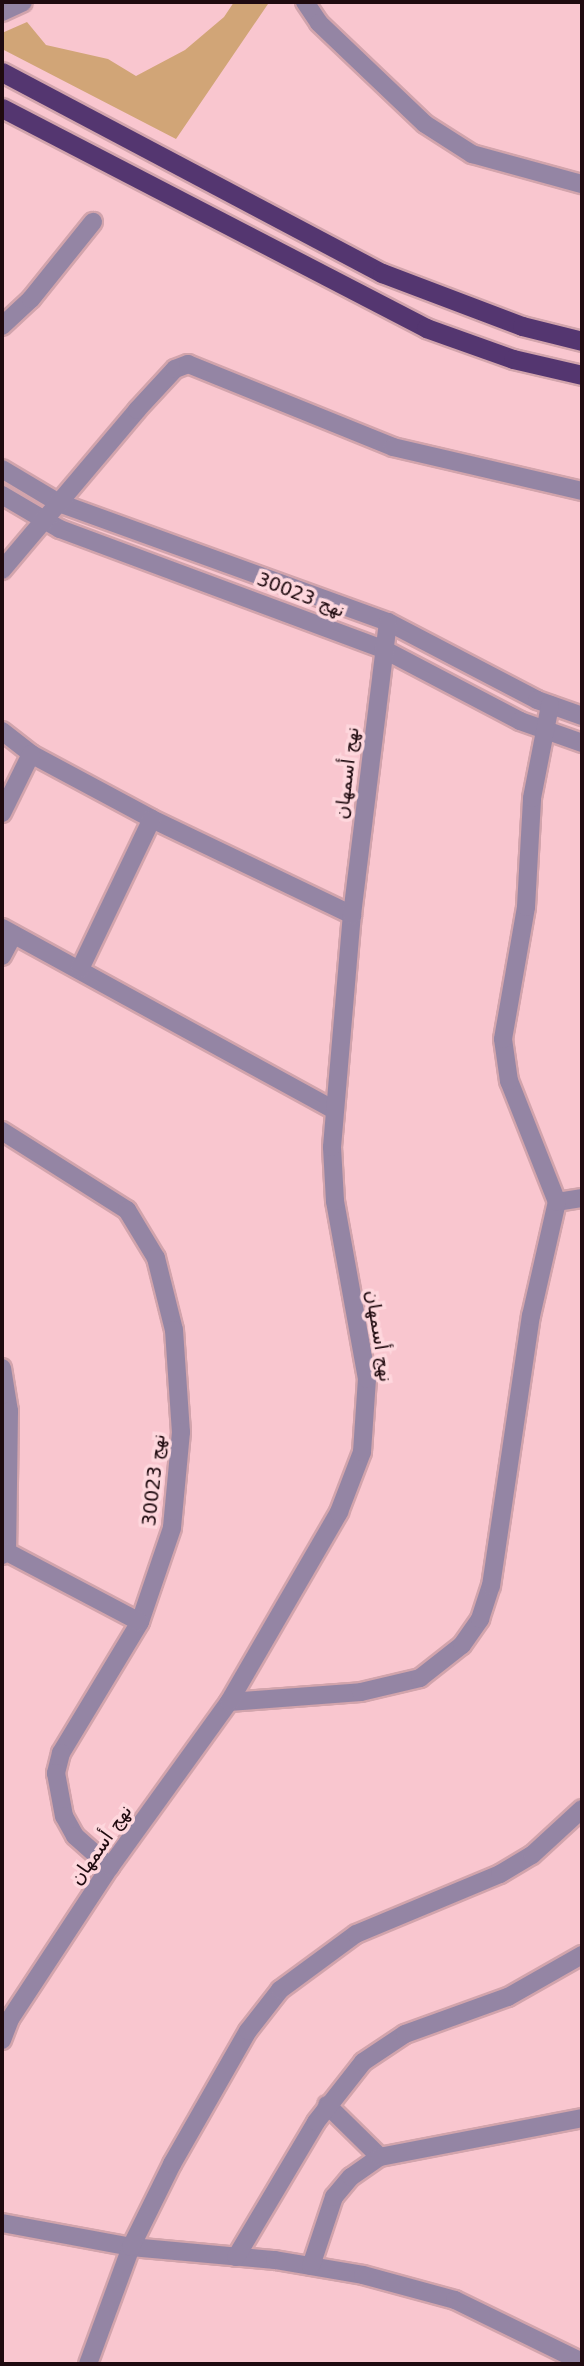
<!DOCTYPE html>
<meta charset="utf-8">
<style>
body{margin:0}
#map{position:relative;width:584px;height:2366px;overflow:hidden;background:#f9c6cf;font-family:"DejaVu Sans",Vazirmatn,sans-serif}
div>[style]{position:absolute}
.green>*{inset:0;background:#d1a577}
.roads{filter:drop-shadow(2px 0 #d2a4ac) drop-shadow(-2px 0 #d2a4ac) drop-shadow(0 2px #d2a4ac) drop-shadow(0 -2px #d2a4ac)}
.minor>*{height:18px;margin:-9px;padding:0 9px;transform-origin:9px;border-radius:9px;background:#9485a4}
.tertiary>*{height:18px;margin:-9px;padding:0 9px;transform-origin:9px;border-radius:9px;background:#9485a4}
.trunk>*{height:19px;margin:-9.5px;padding:0 9.5px;transform-origin:9.5px;border-radius:9.5px;background:#543670}
span{translate:-50% -50%;white-space:nowrap;text-align:center;line-height:1.15;-webkit-text-stroke:7px #fed7dd;paint-order:stroke}
.street-label{font-size:19px;color:#1f0a0f}
.frame{position:absolute;inset:0;border:4px solid #1f0a0f;pointer-events:none}
</style>
<div id="map">
<div class="green">
<i style="clip-path:polygon(234px 2px,268px 4px,176px 139px,2px 49px,2px 33px,27px 22px,46px 45px,108px 59px,136px 76px,185px 50px,224px 17px)"></i>
</div>
<div class="roads">
<div class="minor">
<i style="left:2px;top:12px;width:23px;rotate:-25deg"></i>
<i style="left:2px;top:326px;width:40px;rotate:-43deg"></i>
<i style="left:31px;top:299px;width:99px;rotate:-51.2deg"></i>
<i style="left:2px;top:469px;width:66px;rotate:30.8deg"></i>
<i style="left:59px;top:503px;width:350px;rotate:19.9deg"></i>
<i style="left:388px;top:622px;width:168px;rotate:27.6deg"></i>
<i style="left:537px;top:700px;width:48px;rotate:19.6deg"></i>
<i style="left:2px;top:495px;width:67px;rotate:30.4deg"></i>
<i style="left:60px;top:529px;width:345px;rotate:20.4deg"></i>
<i style="left:383px;top:649px;width:155px;rotate:27.7deg"></i>
<i style="left:520px;top:721px;width:66px;rotate:19.5deg"></i>
<i style="left:2px;top:570px;width:209px;rotate:-49.8deg"></i>
<i style="left:137px;top:410px;width:56px;rotate:-47.2deg"></i>
<i style="left:175px;top:369px;width:14px;rotate:-21deg"></i>
<i style="left:188px;top:364px;width:221px;rotate:22deg"></i>
<i style="left:393px;top:447px;width:194px;rotate:13.1deg"></i>
<i style="left:2px;top:731px;width:37px;rotate:38deg"></i>
<i style="left:31px;top:754px;width:137px;rotate:28.2deg"></i>
<i style="left:152px;top:819px;width:222px;rotate:25.6deg"></i>
<i style="left:2px;top:813px;width:66px;rotate:-63.8deg"></i>
<i style="left:2px;top:928px;width:377px;rotate:28.7deg"></i>
<i style="left:2px;top:956px;width:24px;rotate:-62deg"></i>
<i style="left:80px;top:969px;width:166px;rotate:-64.4deg"></i>
<i style="left:2px;top:1131px;width:148px;rotate:32.3deg"></i>
<i style="left:127px;top:1210px;width:56px;rotate:58.9deg"></i>
<i style="left:156px;top:1258px;width:74px;rotate:76deg"></i>
<i style="left:174px;top:1330px;width:102px;rotate:86.1deg"></i>
<i style="left:181px;top:1432px;width:96px;rotate:95.4deg"></i>
<i style="left:172px;top:1528px;width:99px;rotate:108.8deg"></i>
<i style="left:140px;top:1622px;width:153px;rotate:121.1deg"></i>
<i style="left:61px;top:1753px;width:21px;rotate:104deg"></i>
<i style="left:56px;top:1773px;width:44px;rotate:79.5deg"></i>
<i style="left:64px;top:1816px;width:23px;rotate:61deg"></i>
<i style="left:75px;top:1836px;width:47px;rotate:41.5deg"></i>
<i style="left:557px;top:1202px;width:25px;rotate:-9deg"></i>
<i style="left:2px;top:1368px;width:44px;rotate:80.8deg"></i>
<i style="left:9px;top:1411px;width:141px;rotate:90.8deg"></i>
<i style="left:7px;top:1552px;width:6px;rotate:149deg"></i>
<i style="left:7px;top:1552px;width:150px;rotate:27.8deg"></i>
<i style="left:229px;top:1702px;width:132px;rotate:-4.3deg"></i>
<i style="left:361px;top:1692px;width:61px;rotate:-13.3deg"></i>
<i style="left:420px;top:1678px;width:53px;rotate:-38.2deg"></i>
<i style="left:462px;top:1645px;width:32px;rotate:-55deg"></i>
<i style="left:480px;top:1619px;width:35px;rotate:-72deg"></i>
<i style="left:491px;top:1586px;width:273px;rotate:-81.6deg"></i>
<i style="left:531px;top:1316px;width:117px;rotate:-77.2deg"></i>
<i style="left:557px;top:1202px;width:130px;rotate:-111.6deg"></i>
<i style="left:509px;top:1081px;width:42px;rotate:-98.1deg"></i>
<i style="left:503px;top:1039px;width:134px;rotate:-80.1deg"></i>
<i style="left:526px;top:907px;width:109px;rotate:-86.8deg"></i>
<i style="left:532px;top:798px;width:95px;rotate:-79deg"></i>
<i style="left:2px;top:2040px;width:22px;rotate:-69deg"></i>
<i style="left:10px;top:2019px;width:182px;rotate:-56.7deg"></i>
<i style="left:110px;top:1867px;width:203px;rotate:-54.2deg"></i>
<i style="left:229px;top:1702px;width:220px;rotate:-59.9deg"></i>
<i style="left:339px;top:1512px;width:64px;rotate:-69deg"></i>
<i style="left:362px;top:1452px;width:73px;rotate:-86.1deg"></i>
<i style="left:367px;top:1379px;width:181px;rotate:-100.2deg"></i>
<i style="left:335px;top:1201px;width:54px;rotate:-93.2deg"></i>
<i style="left:332px;top:1147px;width:233px;rotate:-85.1deg"></i>
<i style="left:352px;top:915px;width:295px;rotate:-83deg"></i>
<i style="left:327px;top:2105px;width:74px;rotate:44.5deg"></i>
<i style="left:2px;top:2223px;width:131px;rotate:10.5deg"></i>
<i style="left:131px;top:2247px;width:145px;rotate:5.2deg"></i>
<i style="left:275px;top:2260px;width:89px;rotate:9.7deg"></i>
<i style="left:363px;top:2275px;width:95px;rotate:15.2deg"></i>
<i style="left:455px;top:2300px;width:141px;rotate:26deg"></i>
<i style="left:236px;top:2257px;width:157px;rotate:-59.3deg"></i>
<i style="left:316px;top:2122px;width:76px;rotate:-51.9deg"></i>
<i style="left:363px;top:2062px;width:50px;rotate:-33.7deg"></i>
<i style="left:405px;top:2034px;width:109px;rotate:-19.8deg"></i>
<i style="left:508px;top:1997px;width:85px;rotate:-29.6deg"></i>
<i style="left:311px;top:2266px;width:73px;rotate:-71.6deg"></i>
<i style="left:334px;top:2197px;width:26px;rotate:-50deg"></i>
<i style="left:351px;top:2177px;width:35px;rotate:-35deg"></i>
<i style="left:380px;top:2157px;width:206px;rotate:-10.9deg"></i>
<i style="left:88px;top:2364px;width:125px;rotate:-69.8deg"></i>
<i style="left:131px;top:2247px;width:93px;rotate:-63.7deg"></i>
<i style="left:172px;top:2164px;width:153px;rotate:-60.3deg"></i>
<i style="left:248px;top:2031px;width:52px;rotate:-52deg"></i>
<i style="left:280px;top:1990px;width:94px;rotate:-36.4deg"></i>
<i style="left:356px;top:1934px;width:156px;rotate:-22.6deg"></i>
<i style="left:500px;top:1874px;width:37px;rotate:-31deg"></i>
<i style="left:532px;top:1855px;width:68px;rotate:-42.6deg"></i>
</div>
<div class="tertiary">
<i style="left:305px;top:2px;width:25px;rotate:56deg"></i>
<i style="left:319px;top:23px;width:146px;rotate:43.6deg"></i>
<i style="left:425px;top:124px;width:56px;rotate:32.6deg"></i>
<i style="left:472px;top:154px;width:114px;rotate:15.3deg"></i>
</div>
<div class="trunk">
<i style="left:2px;top:72px;width:430px;rotate:27.9deg"></i>
<i style="left:382px;top:273px;width:150px;rotate:20.7deg"></i>
<i style="left:522px;top:326px;width:62px;rotate:14deg"></i>
<i style="left:2px;top:108px;width:478px;rotate:27.4deg"></i>
<i style="left:426px;top:328px;width:92px;rotate:19.6deg"></i>
<i style="left:513px;top:359px;width:71px;rotate:13.1deg"></i>
</div>
</div>
<div class="street-label">
<span style="left:301px;top:595px;rotate:21deg">نهج 30023</span>
<span style="left:347px;top:773px;rotate:-83deg">نهج أسمهان</span>
<span style="left:379px;top:1336px;rotate:81deg">نهج أسمهان</span>
<span style="left:154px;top:1480px;rotate:-84deg">نهج 30023</span>
<span style="left:101px;top:1845px;rotate:-55deg">نهج أسمهان</span>
</div>
<div class="frame"></div>
</div>
